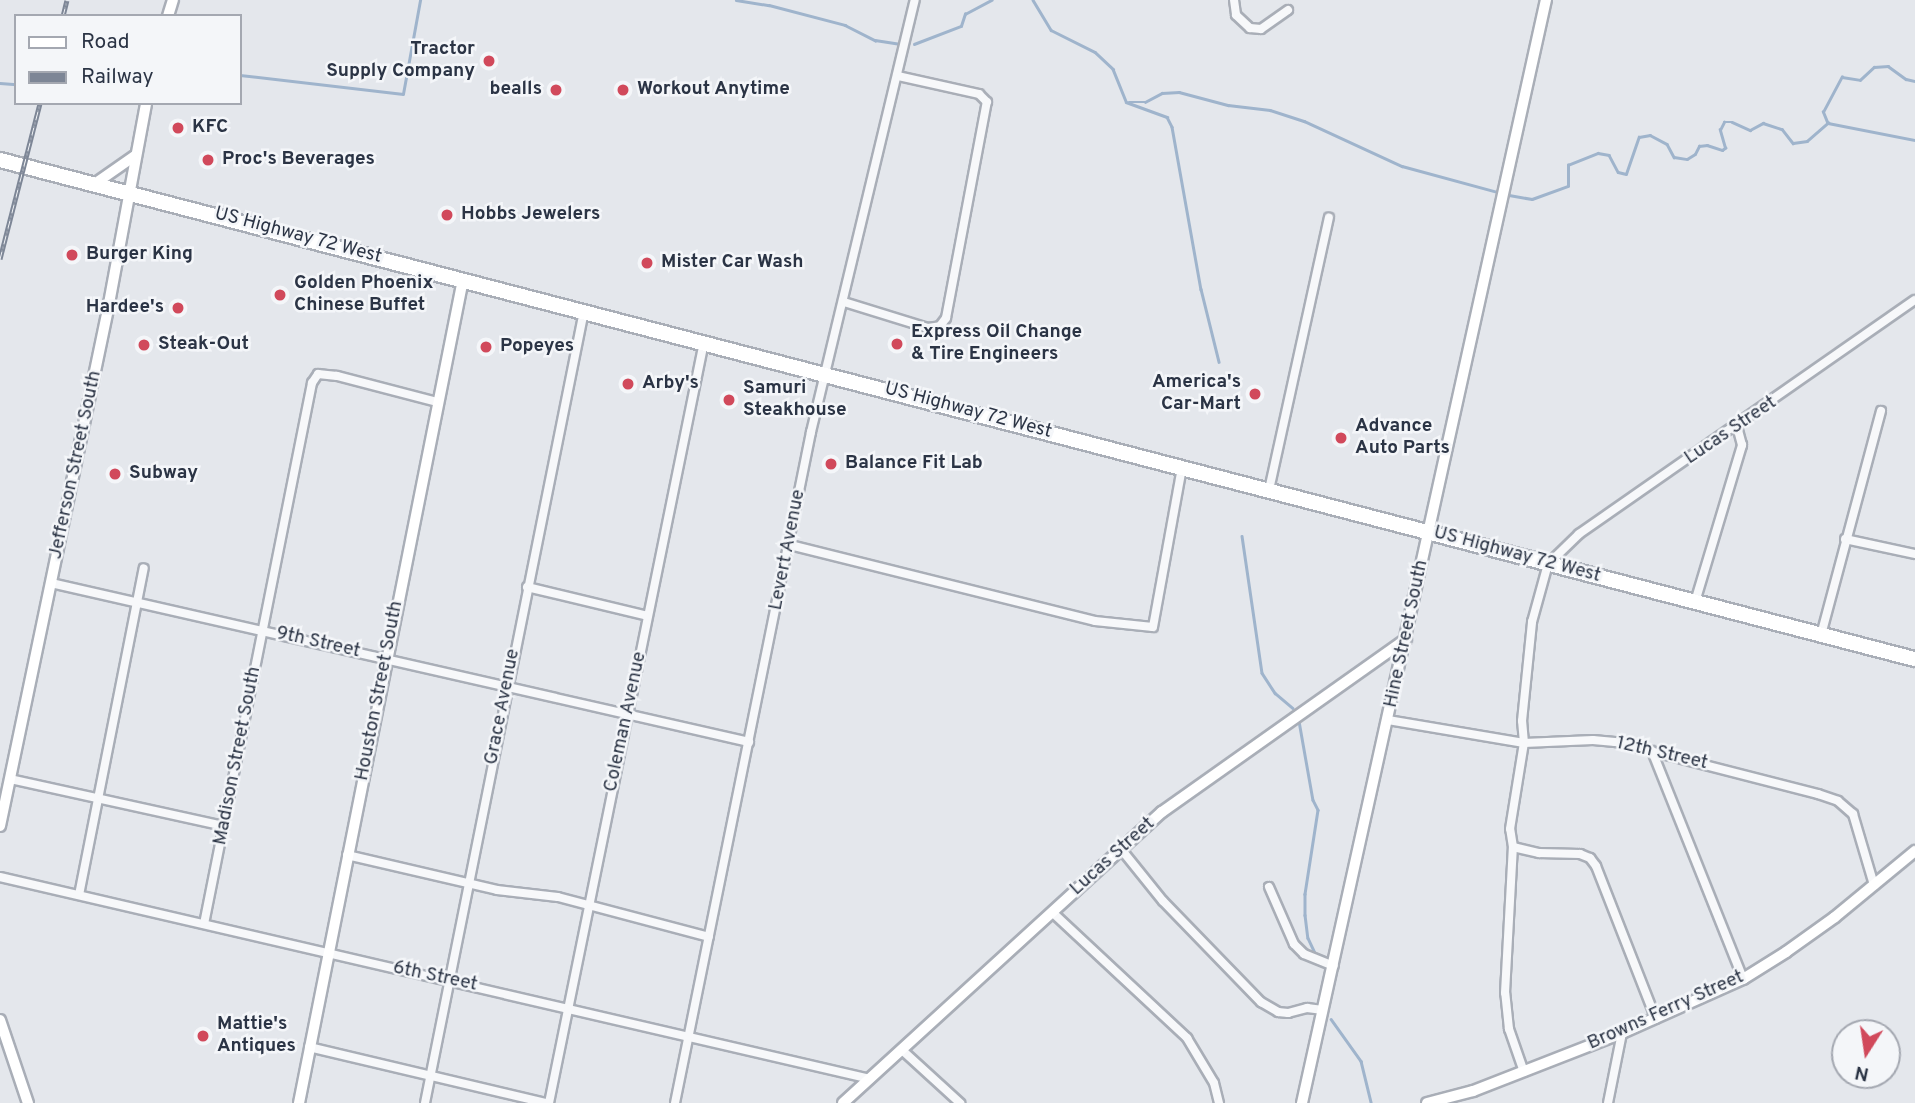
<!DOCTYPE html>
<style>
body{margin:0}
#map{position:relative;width:1915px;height:1103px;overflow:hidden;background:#e4e7ec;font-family:Overpass,sans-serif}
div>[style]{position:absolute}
.stream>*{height:2.5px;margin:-1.25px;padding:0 1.25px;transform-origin:1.25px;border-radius:1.25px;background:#9fb4cc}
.roads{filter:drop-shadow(2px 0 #a9aeb7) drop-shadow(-2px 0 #a9aeb7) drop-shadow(0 2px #a9aeb7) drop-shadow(0 -2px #a9aeb7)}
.street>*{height:8px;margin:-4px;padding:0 4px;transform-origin:4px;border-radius:4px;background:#f7f8fa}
.secondary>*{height:10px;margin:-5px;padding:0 5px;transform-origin:5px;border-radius:5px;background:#fff}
.highway>*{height:14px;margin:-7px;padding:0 7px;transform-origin:7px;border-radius:7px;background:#fff}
.rail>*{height:5px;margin-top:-2.5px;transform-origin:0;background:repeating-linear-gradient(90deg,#f4f6f9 0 8px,#7d8696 0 16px);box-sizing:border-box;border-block:2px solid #7d8696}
.dots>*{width:19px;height:19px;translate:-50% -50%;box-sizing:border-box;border:4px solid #f4f6f9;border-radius:50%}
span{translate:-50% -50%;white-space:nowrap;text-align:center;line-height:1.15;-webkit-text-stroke:5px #f4f6f9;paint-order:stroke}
.poi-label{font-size:19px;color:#2b3445;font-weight:700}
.right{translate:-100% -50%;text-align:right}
.left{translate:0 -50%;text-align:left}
.street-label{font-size:19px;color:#2b3445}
.legend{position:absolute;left:14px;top:14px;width:228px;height:91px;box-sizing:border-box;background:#f4f6f9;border:2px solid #a4a8b1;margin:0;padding:9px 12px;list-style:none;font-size:21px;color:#2b3445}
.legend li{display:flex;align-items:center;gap:14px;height:35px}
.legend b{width:35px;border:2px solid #a4a8b1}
.north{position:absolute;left:1831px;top:1019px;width:70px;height:70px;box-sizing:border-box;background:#f4f6f9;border:2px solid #a4a8b1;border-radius:50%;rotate:192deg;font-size:19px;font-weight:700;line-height:28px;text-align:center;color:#2b3445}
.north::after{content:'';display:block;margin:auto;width:24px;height:32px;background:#d1495b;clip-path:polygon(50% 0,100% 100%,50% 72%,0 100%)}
</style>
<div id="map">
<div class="stream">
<i style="left:736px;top:0;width:33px;rotate:9deg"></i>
<i style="left:769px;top:5px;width:79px;rotate:14.7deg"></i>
<i style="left:845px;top:25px;width:34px;rotate:27deg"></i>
<i style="left:875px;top:40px;width:24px;rotate:9deg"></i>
<i style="left:1033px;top:0;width:35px;rotate:59deg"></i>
<i style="left:1051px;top:30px;width:49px;rotate:26.6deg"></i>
<i style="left:1095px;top:52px;width:25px;rotate:43deg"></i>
<i style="left:1113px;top:69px;width:35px;rotate:68deg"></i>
<i style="left:1126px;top:102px;width:44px;rotate:20.1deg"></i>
<i style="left:1167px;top:117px;width:11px;rotate:63deg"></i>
<i style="left:1172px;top:127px;width:165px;rotate:79.9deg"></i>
<i style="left:1201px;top:289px;width:75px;rotate:76.1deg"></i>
<i style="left:914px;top:44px;width:50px;rotate:-21deg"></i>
<i style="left:961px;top:26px;width:13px;rotate:-72deg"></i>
<i style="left:965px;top:14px;width:30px;rotate:-28deg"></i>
<i style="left:240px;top:75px;width:164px;rotate:6.6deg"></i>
<i style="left:403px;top:94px;width:96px;rotate:-79.7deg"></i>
<i style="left:0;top:83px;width:16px;rotate:4deg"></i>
<i style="left:1129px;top:102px;width:16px"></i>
<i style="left:1145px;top:102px;width:19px;rotate:-28deg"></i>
<i style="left:1162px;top:93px;width:17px;rotate:-3deg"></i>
<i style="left:1179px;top:92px;width:51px;rotate:14.9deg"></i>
<i style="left:1228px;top:105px;width:42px;rotate:6.8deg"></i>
<i style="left:1270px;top:110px;width:36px;rotate:18deg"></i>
<i style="left:1304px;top:121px;width:108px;rotate:24.7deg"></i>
<i style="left:1402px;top:166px;width:99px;rotate:15.2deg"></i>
<i style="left:1827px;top:122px;width:11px;rotate:-112deg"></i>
<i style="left:1823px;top:112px;width:40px;rotate:-62deg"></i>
<i style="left:1842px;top:77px;width:18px;rotate:9deg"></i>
<i style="left:1860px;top:80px;width:19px;rotate:-43deg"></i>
<i style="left:1874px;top:67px;width:14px;rotate:-4deg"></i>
<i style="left:1888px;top:66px;width:22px;rotate:36deg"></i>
<i style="left:1906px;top:79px;width:9px;rotate:13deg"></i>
<i style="left:1828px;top:123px;width:89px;rotate:11.1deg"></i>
<i style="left:1509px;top:195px;width:23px;rotate:10deg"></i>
<i style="left:1532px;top:199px;width:38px;rotate:-20deg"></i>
<i style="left:1568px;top:186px;width:21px;rotate:-90deg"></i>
<i style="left:1568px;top:165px;width:32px;rotate:-22deg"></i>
<i style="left:1598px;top:153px;width:11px;rotate:10deg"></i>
<i style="left:1609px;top:155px;width:19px;rotate:62deg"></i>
<i style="left:1618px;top:172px;width:8px;rotate:14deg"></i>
<i style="left:1626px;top:174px;width:39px;rotate:-71deg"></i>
<i style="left:1639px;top:137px;width:11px;rotate:-10deg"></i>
<i style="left:1650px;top:135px;width:19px;rotate:28deg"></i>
<i style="left:1667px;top:144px;width:15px;rotate:62deg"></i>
<i style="left:1674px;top:157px;width:13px;rotate:9deg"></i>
<i style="left:1687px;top:159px;width:9px;rotate:-32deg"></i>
<i style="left:1695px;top:154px;width:9px;rotate:-63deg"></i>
<i style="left:1699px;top:146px;width:8px;rotate:-7deg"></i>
<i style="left:1707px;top:145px;width:16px;rotate:18deg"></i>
<i style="left:1722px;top:150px;width:4px;rotate:-34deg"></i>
<i style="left:1725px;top:148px;width:19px;rotate:-106deg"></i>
<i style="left:1720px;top:130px;width:9px;rotate:-63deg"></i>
<i style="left:1724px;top:122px;width:8px"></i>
<i style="left:1732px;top:122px;width:20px;rotate:24deg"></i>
<i style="left:1750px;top:130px;width:15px;rotate:-28deg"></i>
<i style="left:1763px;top:123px;width:20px;rotate:18deg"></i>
<i style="left:1782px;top:129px;width:18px;rotate:52deg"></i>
<i style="left:1793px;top:143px;width:14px;rotate:-8deg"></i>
<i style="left:1807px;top:141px;width:28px;rotate:-41deg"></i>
<i style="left:1242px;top:536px;width:138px;rotate:81.7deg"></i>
<i style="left:1262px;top:673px;width:24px;rotate:57deg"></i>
<i style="left:1275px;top:693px;width:23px;rotate:40deg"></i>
<i style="left:1299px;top:721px;width:80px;rotate:80deg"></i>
<i style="left:1313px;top:800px;width:11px;rotate:63deg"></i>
<i style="left:1318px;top:810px;width:85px;rotate:98.8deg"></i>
<i style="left:1305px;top:894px;width:21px;rotate:90deg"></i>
<i style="left:1305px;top:915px;width:23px;rotate:83deg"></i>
<i style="left:1308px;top:938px;width:17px;rotate:65deg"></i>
<i style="left:1315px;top:953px;width:11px;rotate:22deg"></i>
<i style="left:1331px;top:1019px;width:52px;rotate:54.5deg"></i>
<i style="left:1361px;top:1061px;width:42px;rotate:76.3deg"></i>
</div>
<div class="roads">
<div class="street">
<i style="left:1234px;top:0;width:15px;rotate:82deg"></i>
<i style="left:1236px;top:15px;width:19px;rotate:43deg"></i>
<i style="left:1250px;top:28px;width:11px;rotate:5deg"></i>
<i style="left:1261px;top:29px;width:33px;rotate:-35deg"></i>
<i style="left:844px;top:302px;width:88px;rotate:17.2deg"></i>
<i style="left:928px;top:328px;width:12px;rotate:-9deg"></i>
<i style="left:940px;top:326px;width:10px;rotate:-53deg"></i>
<i style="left:946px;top:318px;width:220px;rotate:-79.3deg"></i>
<i style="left:987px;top:102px;width:11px;rotate:-135deg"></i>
<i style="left:979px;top:94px;width:83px;rotate:-167.5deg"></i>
<i style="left:1269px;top:490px;width:279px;rotate:-77.6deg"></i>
<i style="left:1845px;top:539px;width:72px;rotate:12.1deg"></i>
<i style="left:790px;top:545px;width:314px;rotate:14deg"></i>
<i style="left:1095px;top:621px;width:58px;rotate:5.9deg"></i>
<i style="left:1153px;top:627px;width:162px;rotate:-79.7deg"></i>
<i style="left:51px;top:583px;width:716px;rotate:12.83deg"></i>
<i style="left:527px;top:587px;width:124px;rotate:13.5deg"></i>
<i style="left:1695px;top:602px;width:164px;rotate:-73.3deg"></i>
<i style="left:1742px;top:445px;width:20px;rotate:-105deg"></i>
<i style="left:1821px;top:635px;width:232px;rotate:-75deg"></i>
<i style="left:1388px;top:720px;width:138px;rotate:9.6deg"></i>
<i style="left:1524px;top:743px;width:69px;rotate:-2.5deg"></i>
<i style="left:1593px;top:740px;width:22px;rotate:5deg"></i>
<i style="left:1615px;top:742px;width:210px;rotate:14.4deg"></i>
<i style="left:1818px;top:794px;width:21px;rotate:19deg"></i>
<i style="left:1838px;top:801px;width:20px;rotate:41deg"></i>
<i style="left:1853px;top:814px;width:74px;rotate:73.5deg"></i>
<i style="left:1652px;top:751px;width:245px;rotate:68.2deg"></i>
<i style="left:10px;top:779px;width:219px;rotate:12.4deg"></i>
<i style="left:1513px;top:847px;width:27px;rotate:13deg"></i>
<i style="left:1539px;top:853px;width:41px;rotate:1.4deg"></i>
<i style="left:1580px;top:854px;width:11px;rotate:22deg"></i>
<i style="left:1590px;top:858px;width:10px;rotate:53deg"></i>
<i style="left:1596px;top:866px;width:164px;rotate:68.6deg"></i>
<i style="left:1121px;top:849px;width:67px;rotate:51.1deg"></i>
<i style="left:1163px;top:901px;width:141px;rotate:45.9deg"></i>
<i style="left:1261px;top:1002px;width:20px;rotate:30deg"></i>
<i style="left:1278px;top:1012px;width:10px;rotate:6deg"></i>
<i style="left:1288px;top:1013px;width:20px;rotate:-15deg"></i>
<i style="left:1307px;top:1008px;width:16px;rotate:7deg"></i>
<i style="left:347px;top:855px;width:154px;rotate:13.1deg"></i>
<i style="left:497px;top:890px;width:61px;rotate:6.5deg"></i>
<i style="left:558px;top:897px;width:156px;rotate:14.8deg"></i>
<i style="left:0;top:877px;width:893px;rotate:13.07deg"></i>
<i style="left:1269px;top:887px;width:62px;rotate:66.3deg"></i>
<i style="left:1294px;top:944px;width:14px;rotate:45deg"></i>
<i style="left:1304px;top:954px;width:32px;rotate:22deg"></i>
<i style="left:79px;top:895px;width:333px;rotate:-78.8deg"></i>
<i style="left:1052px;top:912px;width:185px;rotate:43deg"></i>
<i style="left:1187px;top:1038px;width:52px;rotate:59deg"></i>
<i style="left:1214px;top:1083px;width:21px;rotate:76deg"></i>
<i style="left:204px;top:924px;width:552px;rotate:-78.71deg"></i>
<i style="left:312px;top:383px;width:11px;rotate:-56deg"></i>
<i style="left:318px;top:374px;width:19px;rotate:6deg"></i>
<i style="left:337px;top:376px;width:103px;rotate:14.6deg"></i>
<i style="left:309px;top:1047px;width:244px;rotate:13.3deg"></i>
<i style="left:902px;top:1050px;width:79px;rotate:42.4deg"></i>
<i style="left:1524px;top:1072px;width:46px;rotate:-109.2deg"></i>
<i style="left:1509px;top:1029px;width:36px;rotate:-96deg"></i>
<i style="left:1505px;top:993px;width:146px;rotate:-86.9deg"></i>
<i style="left:1513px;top:847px;width:18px;rotate:-99deg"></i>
<i style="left:1510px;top:829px;width:87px;rotate:-80.8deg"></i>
<i style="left:1524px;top:743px;width:22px;rotate:-95deg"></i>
<i style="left:1522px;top:721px;width:100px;rotate:-84.2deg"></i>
<i style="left:1532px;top:622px;width:60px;rotate:-74.6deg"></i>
<i style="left:1548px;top:564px;width:43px;rotate:-44.1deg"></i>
<i style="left:1579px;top:534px;width:409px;rotate:-34.9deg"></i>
<i style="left:425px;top:1103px;width:808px;rotate:-78.65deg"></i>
<i style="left:549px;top:1103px;width:777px;rotate:-78.49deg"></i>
<i style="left:675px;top:1103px;width:685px;rotate:-78.54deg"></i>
<i style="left:811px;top:432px;width:444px;rotate:-76.5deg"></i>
<i style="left:1608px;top:1103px;width:71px;rotate:-78.7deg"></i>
</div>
<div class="secondary">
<i style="left:168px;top:16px;width:17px;rotate:-73deg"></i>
<i style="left:93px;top:185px;width:52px;rotate:-34.9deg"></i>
<i style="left:0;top:826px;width:528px;rotate:-78.2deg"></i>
<i style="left:108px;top:309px;width:209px;rotate:-79.5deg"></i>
<i style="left:0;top:1020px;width:88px;rotate:71.4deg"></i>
<i style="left:299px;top:1103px;width:840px;rotate:-78.74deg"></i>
<i style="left:843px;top:1103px;width:432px;rotate:-42.4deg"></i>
<i style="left:1162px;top:812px;width:299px;rotate:-35.3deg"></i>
<i style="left:1302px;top:1103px;width:1130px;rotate:-77.53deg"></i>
<i style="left:1427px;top:1103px;width:48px;rotate:-14.6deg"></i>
<i style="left:1473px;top:1091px;width:160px;rotate:-21.3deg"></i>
<i style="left:1622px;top:1033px;width:133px;rotate:-24.1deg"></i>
<i style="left:1743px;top:979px;width:51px;rotate:-32.1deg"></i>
<i style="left:1786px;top:952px;width:60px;rotate:-35.5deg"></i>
<i style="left:1835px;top:917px;width:104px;rotate:-39.5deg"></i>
</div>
<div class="highway">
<i style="left:0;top:160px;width:1979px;rotate:14.61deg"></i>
</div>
</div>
<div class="rail">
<i style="left:63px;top:16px;width:16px;rotate:-76deg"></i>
<i style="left:0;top:259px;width:161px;rotate:-75.6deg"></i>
</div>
<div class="dots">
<i style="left:489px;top:61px;background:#d1495b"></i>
<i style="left:556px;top:90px;background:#d1495b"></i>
<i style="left:623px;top:90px;background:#d1495b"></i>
<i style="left:178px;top:128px;background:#d1495b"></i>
<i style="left:208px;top:160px;background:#d1495b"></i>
<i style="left:447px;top:215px;background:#d1495b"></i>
<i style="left:72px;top:255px;background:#d1495b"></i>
<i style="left:647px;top:263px;background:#d1495b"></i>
<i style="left:280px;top:295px;background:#d1495b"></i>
<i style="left:178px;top:308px;background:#d1495b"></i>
<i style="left:897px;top:344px;background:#d1495b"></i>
<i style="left:144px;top:345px;background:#d1495b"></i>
<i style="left:486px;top:347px;background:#d1495b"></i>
<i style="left:628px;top:384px;background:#d1495b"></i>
<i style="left:1255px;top:394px;background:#d1495b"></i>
<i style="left:729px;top:400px;background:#d1495b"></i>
<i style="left:1341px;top:438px;background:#d1495b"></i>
<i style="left:831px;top:464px;background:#d1495b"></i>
<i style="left:115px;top:474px;background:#d1495b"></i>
<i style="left:203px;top:1036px;background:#d1495b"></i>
</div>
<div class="poi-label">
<span class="right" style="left:475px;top:61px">Tractor<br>Supply Company</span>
<span class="right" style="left:542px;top:90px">bealls</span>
<span class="left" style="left:637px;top:90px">Workout Anytime</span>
<span class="left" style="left:192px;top:128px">KFC</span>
<span class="left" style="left:222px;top:160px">Proc's Beverages</span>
<span class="left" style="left:461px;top:215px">Hobbs Jewelers</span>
<span class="left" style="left:86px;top:255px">Burger King</span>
<span class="left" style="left:661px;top:263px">Mister Car Wash</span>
<span class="left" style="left:294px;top:295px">Golden Phoenix<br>Chinese Buffet</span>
<span class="right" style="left:164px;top:308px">Hardee's</span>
<span class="left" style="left:911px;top:344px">Express Oil Change<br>&amp; Tire Engineers</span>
<span class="left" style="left:158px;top:345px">Steak-Out</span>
<span class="left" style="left:500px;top:347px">Popeyes</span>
<span class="right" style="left:1241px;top:394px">America's<br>Car-Mart</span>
<span class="left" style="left:642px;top:384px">Arby's</span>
<span class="left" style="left:743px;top:400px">Samuri<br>Steakhouse</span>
<span class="left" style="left:1355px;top:438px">Advance<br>Auto Parts</span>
<span class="left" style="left:845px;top:464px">Balance Fit Lab</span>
<span class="left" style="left:129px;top:474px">Subway</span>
<span class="left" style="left:217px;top:1036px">Mattie's<br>Antiques</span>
</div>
<div class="street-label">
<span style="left:298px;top:236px;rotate:15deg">US Highway 72 West</span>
<span style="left:968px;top:411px;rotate:15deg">US Highway 72 West</span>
<span style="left:1731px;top:431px;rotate:-34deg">Lucas Street</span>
<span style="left:76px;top:465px;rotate:-78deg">Jefferson Street South</span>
<span style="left:788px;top:550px;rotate:-79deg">Levert Avenue</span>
<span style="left:1517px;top:555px;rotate:15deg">US Highway 72 West</span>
<span style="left:1407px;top:634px;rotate:-78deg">Hine Street South</span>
<span style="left:318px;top:643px;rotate:13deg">9th Street</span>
<span style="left:380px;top:691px;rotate:-79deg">Houston Street South</span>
<span style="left:503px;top:707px;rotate:-79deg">Grace Avenue</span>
<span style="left:626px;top:722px;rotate:-78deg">Coleman Avenue</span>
<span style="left:1662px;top:754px;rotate:13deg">12th Street</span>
<span style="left:238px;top:756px;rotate:-79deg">Madison Street South</span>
<span style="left:1113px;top:857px;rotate:-42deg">Lucas Street</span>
<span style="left:435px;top:977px;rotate:12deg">6th Street</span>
<span style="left:1666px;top:1011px;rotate:-24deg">Browns Ferry Street</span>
</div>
<ul class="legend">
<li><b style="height:9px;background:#fff"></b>Road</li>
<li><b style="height:9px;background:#7d8696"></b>Railway</li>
</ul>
<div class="north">N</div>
</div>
